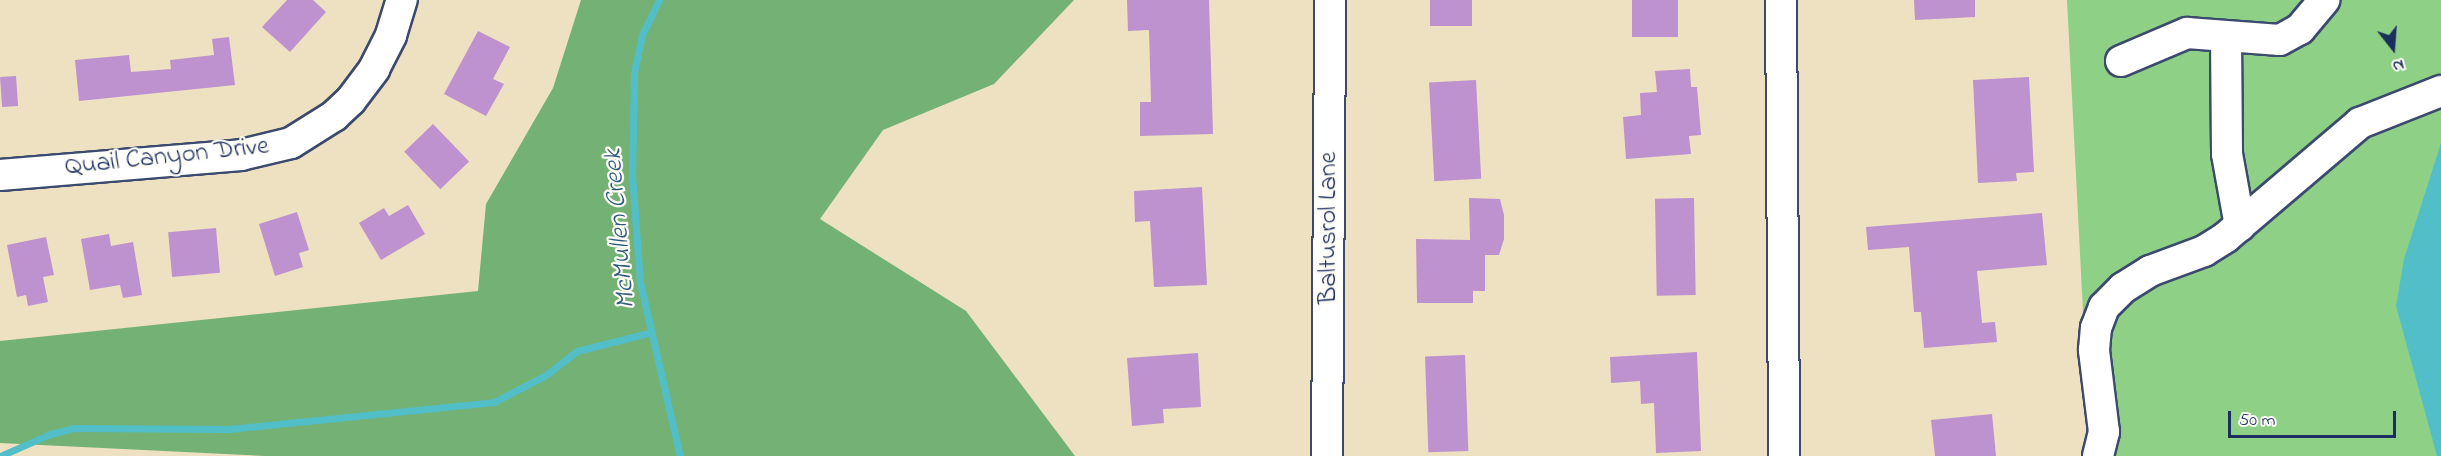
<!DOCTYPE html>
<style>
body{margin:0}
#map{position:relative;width:2441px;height:456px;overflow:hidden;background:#eee1c1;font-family:"Indie Flower",sans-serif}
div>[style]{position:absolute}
.green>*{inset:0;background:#8fd087}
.forest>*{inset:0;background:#73b274}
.water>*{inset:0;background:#52bfc8}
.stream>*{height:7px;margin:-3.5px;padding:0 3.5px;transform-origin:3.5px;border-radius:3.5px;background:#52bfc8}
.building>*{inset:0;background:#be91cf;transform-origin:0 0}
.roads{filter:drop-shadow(2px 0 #3b4a6d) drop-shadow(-2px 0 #3b4a6d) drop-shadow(0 2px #3b4a6d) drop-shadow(0 -2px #3b4a6d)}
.minor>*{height:30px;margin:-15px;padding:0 15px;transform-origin:15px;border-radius:15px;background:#fff}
span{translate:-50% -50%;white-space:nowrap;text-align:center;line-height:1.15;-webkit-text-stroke:4.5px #fdfcf7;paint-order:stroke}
.street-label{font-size:26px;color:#1b2f5e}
.water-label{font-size:27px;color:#2c5a7e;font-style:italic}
.north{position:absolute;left:2363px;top:18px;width:60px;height:60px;-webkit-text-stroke:4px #fdfcf7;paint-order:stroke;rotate:163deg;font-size:16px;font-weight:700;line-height:24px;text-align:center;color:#1b2f5e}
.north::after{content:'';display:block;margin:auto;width:21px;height:27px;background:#1b2f5e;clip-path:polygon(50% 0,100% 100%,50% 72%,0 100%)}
.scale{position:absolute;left:2228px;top:411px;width:168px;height:27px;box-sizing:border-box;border:3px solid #1b2f5e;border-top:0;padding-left:8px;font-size:18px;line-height:21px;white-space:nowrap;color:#1b2f5e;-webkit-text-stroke:4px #fdfcf7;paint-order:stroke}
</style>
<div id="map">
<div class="green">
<i style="clip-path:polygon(2067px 0,2441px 0,2441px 456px,2083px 456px,2089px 429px)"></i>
</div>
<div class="forest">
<i style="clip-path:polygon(581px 0,1074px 0,994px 84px,883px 130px,820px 219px,966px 311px,1075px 456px,265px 456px,0 443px,0 341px,478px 291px,486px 204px,553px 88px)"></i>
</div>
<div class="water">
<i style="clip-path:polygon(2441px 143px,2441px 456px,2437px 456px,2396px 306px,2404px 259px)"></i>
</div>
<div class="stream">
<i style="left:659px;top:0;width:39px;rotate:116deg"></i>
<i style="left:642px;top:35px;width:40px;rotate:102deg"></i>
<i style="left:634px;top:74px;width:101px;rotate:91.1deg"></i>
<i style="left:632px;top:175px;width:107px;rotate:85.7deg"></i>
<i style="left:640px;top:282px;width:179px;rotate:77.1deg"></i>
<i style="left:0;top:456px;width:55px;rotate:-23.7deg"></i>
<i style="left:50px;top:434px;width:25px;rotate:-14deg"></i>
<i style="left:74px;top:428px;width:155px;rotate:0.4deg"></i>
<i style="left:229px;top:429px;width:266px;rotate:-5.8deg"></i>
<i style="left:494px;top:402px;width:59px;rotate:-27.4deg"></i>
<i style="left:546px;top:375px;width:39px;rotate:-38deg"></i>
<i style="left:577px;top:351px;width:77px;rotate:-14.2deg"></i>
</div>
<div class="building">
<i style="clip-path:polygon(287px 0,313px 0,326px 12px,290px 52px,262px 27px)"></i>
<i style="clip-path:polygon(1127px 0,1209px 0,1213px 134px,1140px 136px,1140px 102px,1151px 102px,1149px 30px,1128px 31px)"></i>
<i style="left:1430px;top:0;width:42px;height:26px"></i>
<i style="left:1632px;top:0;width:46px;height:37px"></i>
<i style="clip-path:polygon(1914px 0,1975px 0,1975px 17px,1915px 20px)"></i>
<i style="clip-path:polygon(478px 31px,510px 47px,493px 79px,504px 84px,486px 116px,444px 94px)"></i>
<i style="clip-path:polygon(229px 37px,235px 85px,79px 101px,75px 60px,129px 55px,131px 72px,171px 69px,170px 60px,214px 55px,212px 39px)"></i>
<i style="clip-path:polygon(1690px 69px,1691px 87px,1697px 87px,1701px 135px,1689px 136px,1691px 154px,1626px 159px,1623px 117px,1641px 115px,1640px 93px,1657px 92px,1655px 71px)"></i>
<i style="left:16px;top:76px;width:30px;height:16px;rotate:86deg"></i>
<i style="clip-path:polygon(2029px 77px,2034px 172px,2016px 173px,2017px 181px,1978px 183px,1973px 80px)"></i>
<i style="left:1476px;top:80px;width:99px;height:47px;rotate:87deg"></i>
<i style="left:433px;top:124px;width:52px;height:40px;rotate:46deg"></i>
<i style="clip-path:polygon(1202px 187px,1207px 285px,1154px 287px,1150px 221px,1135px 222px,1134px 191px)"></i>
<i style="clip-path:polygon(1469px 198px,1500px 199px,1504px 215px,1504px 239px,1499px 255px,1485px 255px,1485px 291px,1473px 291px,1473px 303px,1417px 303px,1416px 239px,1470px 240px)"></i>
<i style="left:1694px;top:198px;width:97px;height:39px;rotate:89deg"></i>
<i style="clip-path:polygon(408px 205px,425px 234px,381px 260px,359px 223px,384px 208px,389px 216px)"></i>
<i style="clip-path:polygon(297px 212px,309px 250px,299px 253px,303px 267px,275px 276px,259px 224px)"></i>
<i style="clip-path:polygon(2042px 213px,2047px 265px,1977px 271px,1982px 323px,1995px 322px,1997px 342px,1924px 348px,1921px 312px,1914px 312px,1909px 247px,1868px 250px,1866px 227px)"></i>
<i style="left:216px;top:228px;width:45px;height:48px;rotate:85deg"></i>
<i style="clip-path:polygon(109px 234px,111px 246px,133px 242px,142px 295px,123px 298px,120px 285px,90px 290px,81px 239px)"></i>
<i style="clip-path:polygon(46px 237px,54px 275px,43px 277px,48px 302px,28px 306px,26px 295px,17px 297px,7px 245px)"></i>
<i style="clip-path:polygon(1697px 352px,1701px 451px,1656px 453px,1654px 403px,1641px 404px,1640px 381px,1611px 383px,1610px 357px)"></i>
<i style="clip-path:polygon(1198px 353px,1201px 407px,1163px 409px,1164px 423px,1132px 426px,1127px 358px)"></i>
<i style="left:1465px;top:355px;width:96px;height:40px;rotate:88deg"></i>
<i style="clip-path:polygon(1992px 414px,1996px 456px,1935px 456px,1931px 420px)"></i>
</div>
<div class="roads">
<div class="minor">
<i style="left:1781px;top:0;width:456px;rotate:89.6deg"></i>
<i style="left:2226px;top:37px;width:117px;rotate:89.5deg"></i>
<i style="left:2227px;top:154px;width:73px;rotate:79.8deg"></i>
<i style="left:2121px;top:61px;width:72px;rotate:-23deg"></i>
<i style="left:2187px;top:33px;width:93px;rotate:4.3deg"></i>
<i style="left:2280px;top:40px;width:23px;rotate:-29deg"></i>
<i style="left:2300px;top:29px;width:38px;rotate:-50deg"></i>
<i style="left:0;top:175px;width:242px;rotate:-4.7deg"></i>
<i style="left:241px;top:155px;width:51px;rotate:-13.5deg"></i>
<i style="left:291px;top:143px;width:51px;rotate:-32.1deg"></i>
<i style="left:334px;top:116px;width:23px;rotate:-43deg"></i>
<i style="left:351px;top:100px;width:39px;rotate:-53deg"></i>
<i style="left:374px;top:69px;width:38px;rotate:-63deg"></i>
<i style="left:391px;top:35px;width:37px;rotate:-73deg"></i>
<i style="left:1327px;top:456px;width:456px;rotate:-89.6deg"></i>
<i style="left:2098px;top:456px;width:25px;rotate:-76deg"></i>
<i style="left:2104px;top:432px;width:83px;rotate:-97deg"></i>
<i style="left:2094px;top:350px;width:22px;rotate:-85deg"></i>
<i style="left:2096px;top:328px;width:22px;rotate:-69deg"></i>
<i style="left:2104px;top:307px;width:27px;rotate:-45deg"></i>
<i style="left:2123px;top:288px;width:32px;rotate:-32deg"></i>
<i style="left:2150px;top:271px;width:58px;rotate:-20.3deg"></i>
<i style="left:2204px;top:251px;width:26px;rotate:-32deg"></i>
<i style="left:2226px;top:237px;width:176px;rotate:-40.4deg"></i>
<i style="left:2360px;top:123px;width:87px;rotate:-21.6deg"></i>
</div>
</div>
<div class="street-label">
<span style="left:167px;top:158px;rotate:-6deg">Quail Canyon Drive</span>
<span style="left:1330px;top:228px;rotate:-90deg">Baltusrol Lane</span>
</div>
<div class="water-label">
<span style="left:620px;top:229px;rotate:-95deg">McMullen Creek</span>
</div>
<div class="north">N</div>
<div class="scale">50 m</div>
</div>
